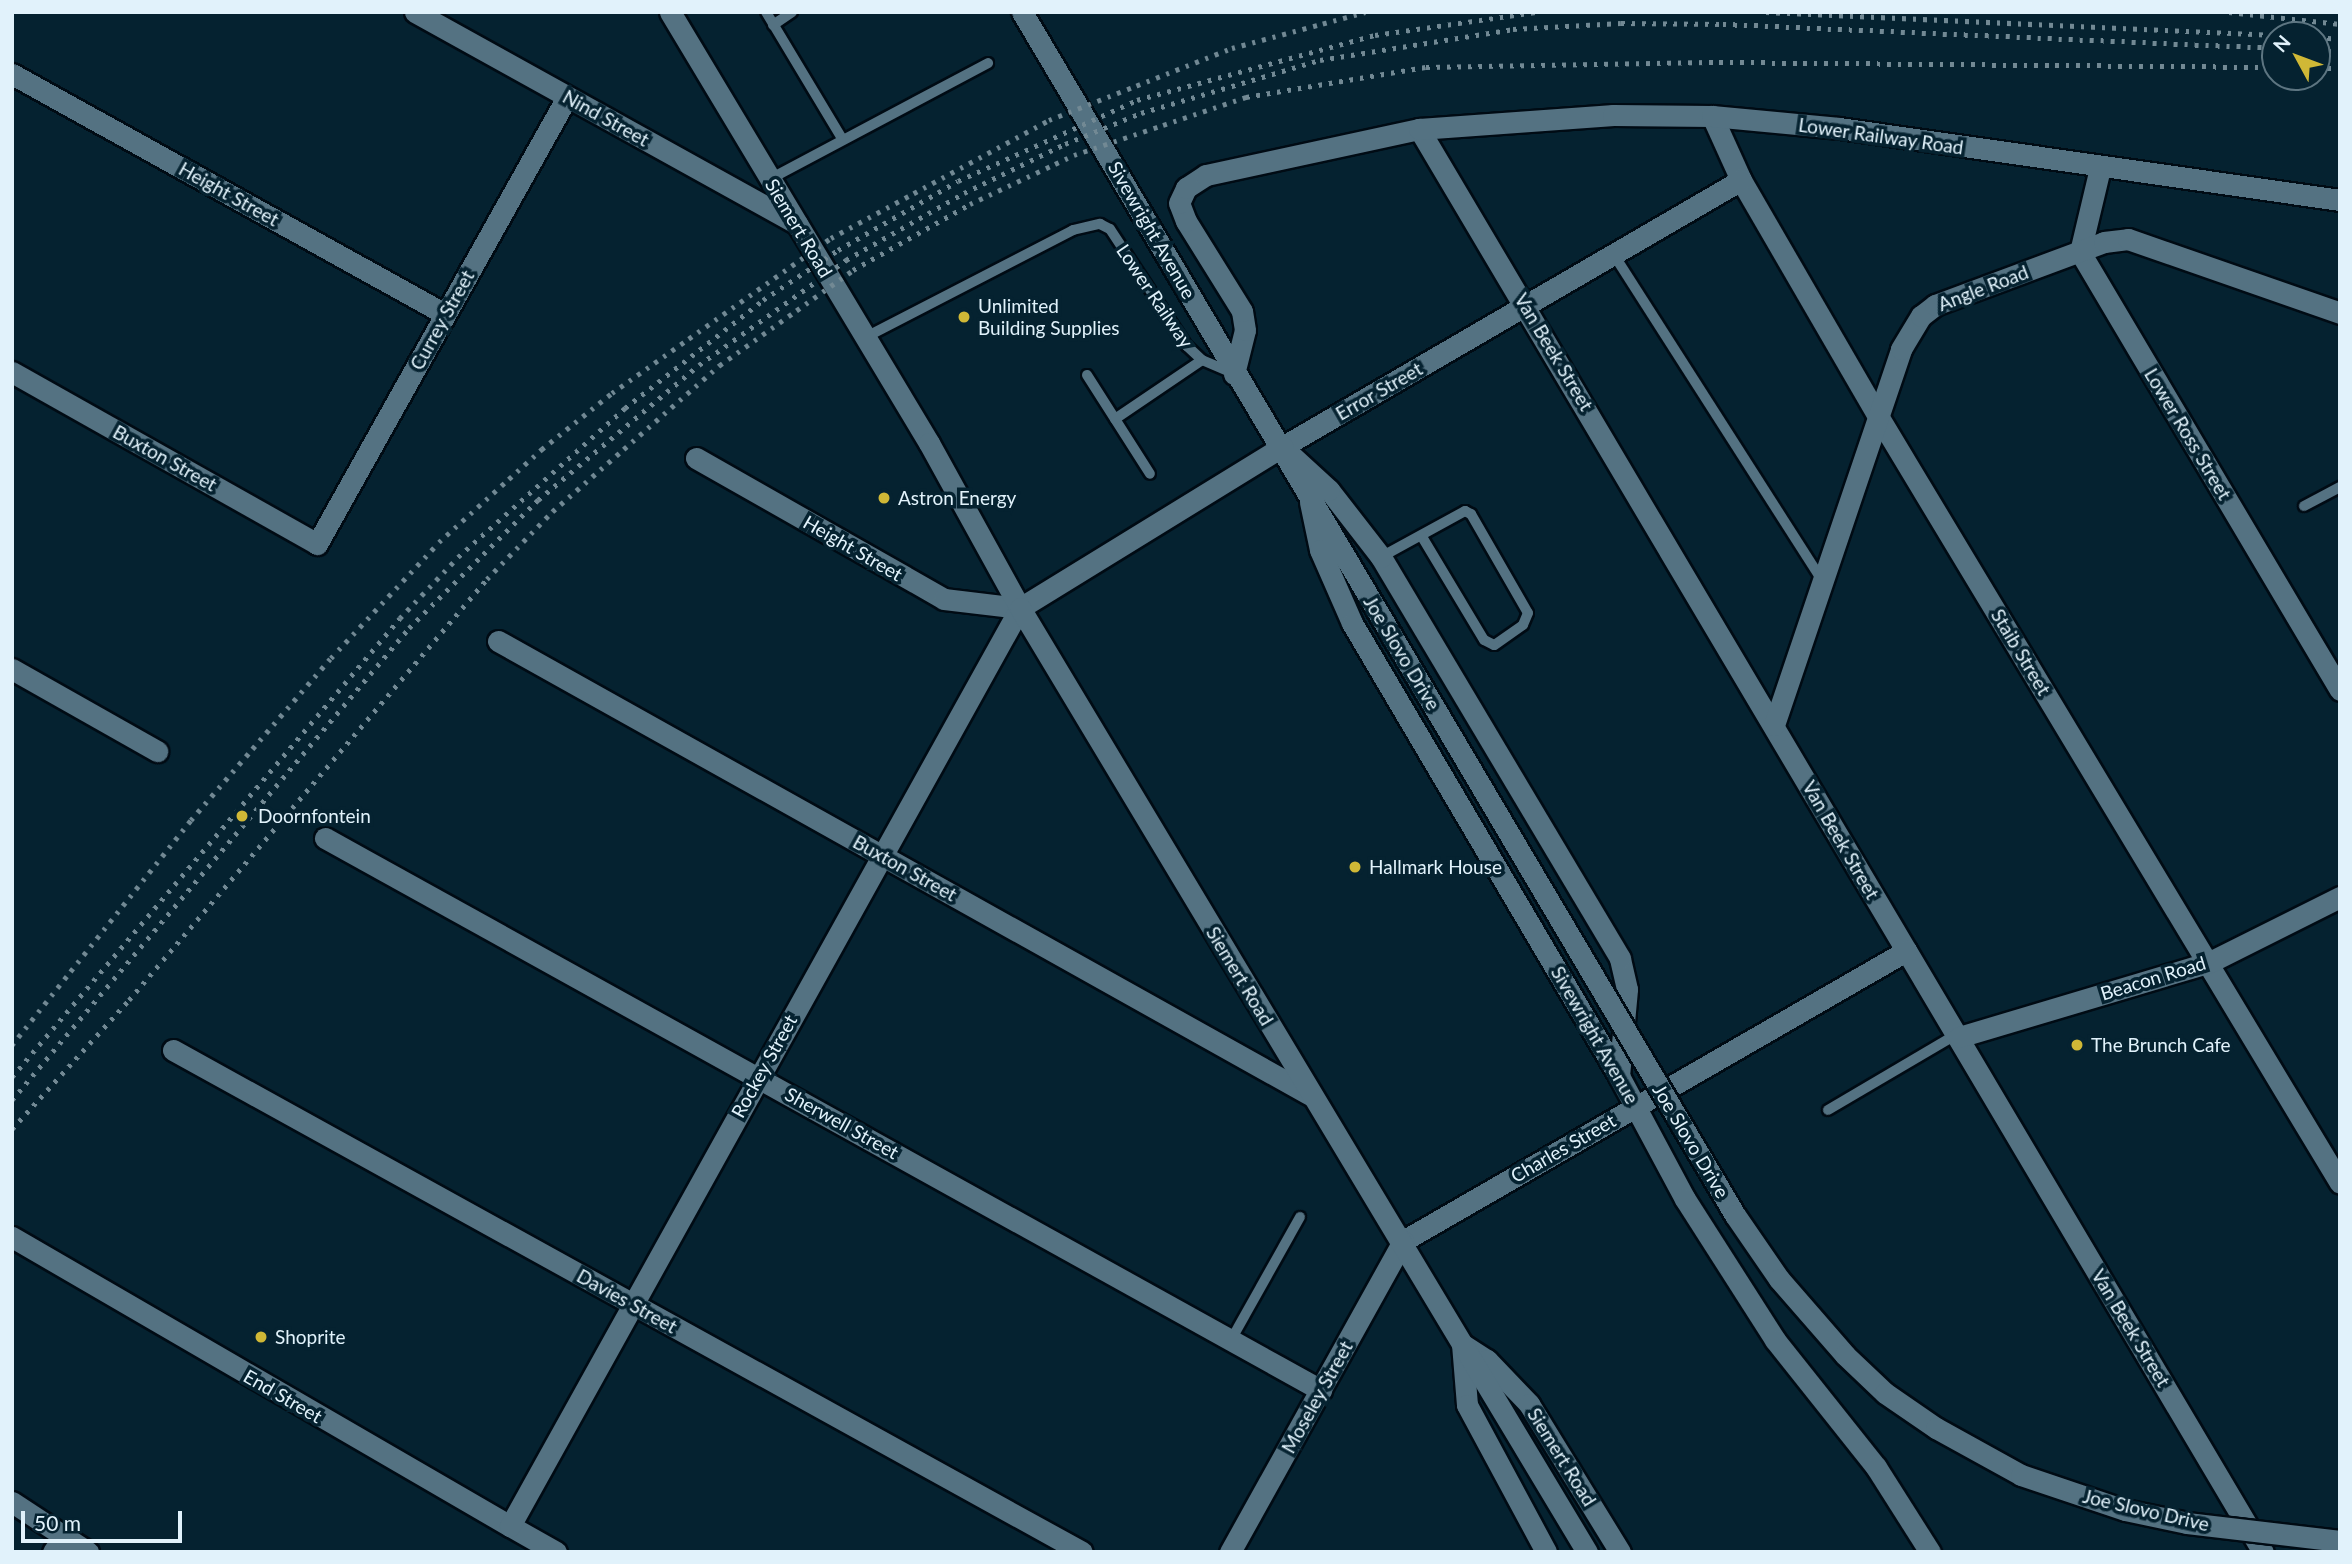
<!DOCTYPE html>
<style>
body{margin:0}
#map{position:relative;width:2352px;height:1564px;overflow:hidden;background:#052230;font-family:Lato,sans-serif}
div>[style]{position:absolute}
.roads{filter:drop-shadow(2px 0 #000b14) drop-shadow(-2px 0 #000b14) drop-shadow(0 2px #000b14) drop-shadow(0 -2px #000b14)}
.service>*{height:10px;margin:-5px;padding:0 5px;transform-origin:5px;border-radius:5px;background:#547282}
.minor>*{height:21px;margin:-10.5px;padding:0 10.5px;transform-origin:10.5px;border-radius:10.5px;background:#547282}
.tertiary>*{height:21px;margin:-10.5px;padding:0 10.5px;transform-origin:10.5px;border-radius:10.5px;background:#547282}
.secondary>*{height:21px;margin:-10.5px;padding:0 10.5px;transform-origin:10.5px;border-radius:10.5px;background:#547282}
.rail>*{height:5px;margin-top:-2.5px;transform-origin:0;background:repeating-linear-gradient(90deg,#728994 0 3.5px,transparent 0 10.5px)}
.bridges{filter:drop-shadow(2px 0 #000b14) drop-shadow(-2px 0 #000b14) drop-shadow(0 2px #000b14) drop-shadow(0 -2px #000b14)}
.secondary-bridge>*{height:21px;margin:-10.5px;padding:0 10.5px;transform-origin:10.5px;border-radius:10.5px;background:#547282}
.dots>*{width:19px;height:19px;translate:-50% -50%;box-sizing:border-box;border:4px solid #052230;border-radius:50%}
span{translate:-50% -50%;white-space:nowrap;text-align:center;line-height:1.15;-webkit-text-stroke:7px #052230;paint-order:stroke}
.street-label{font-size:19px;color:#e1f2fb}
.poi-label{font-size:19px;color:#e1f2fb}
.left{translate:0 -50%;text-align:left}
.frame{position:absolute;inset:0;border:14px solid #e1f2fb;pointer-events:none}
.north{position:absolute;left:2261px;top:21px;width:70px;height:70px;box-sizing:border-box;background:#052230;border:2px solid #5d7581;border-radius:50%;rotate:311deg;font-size:19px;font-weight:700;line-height:28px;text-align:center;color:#e1f2fb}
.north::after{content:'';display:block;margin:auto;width:24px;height:32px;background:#d0b836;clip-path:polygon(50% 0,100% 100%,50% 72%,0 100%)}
.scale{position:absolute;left:21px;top:1511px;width:161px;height:32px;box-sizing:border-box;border:4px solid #e1f2fb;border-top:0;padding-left:9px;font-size:21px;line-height:24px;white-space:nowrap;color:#e1f2fb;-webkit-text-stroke:5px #052230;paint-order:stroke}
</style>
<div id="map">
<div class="roads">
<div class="service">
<i style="left:766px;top:12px;width:149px;rotate:59deg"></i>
<i style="left:773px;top:25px;width:23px;rotate:-34deg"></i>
<i style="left:770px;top:179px;width:247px;rotate:-28deg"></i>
<i style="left:1614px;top:255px;width:386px;rotate:57.4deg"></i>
<i style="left:866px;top:337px;width:233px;rotate:-27.3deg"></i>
<i style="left:1073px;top:230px;width:28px;rotate:-13deg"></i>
<i style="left:1100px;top:224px;width:11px;rotate:27deg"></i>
<i style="left:1110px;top:229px;width:140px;rotate:56.7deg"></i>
<i style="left:1187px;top:346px;width:21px;rotate:43deg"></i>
<i style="left:1202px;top:360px;width:33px;rotate:23deg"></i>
<i style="left:1087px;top:375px;width:117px;rotate:57.5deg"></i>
<i style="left:1115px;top:419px;width:105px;rotate:-34.1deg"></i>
<i style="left:2304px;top:506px;width:41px;rotate:-27.8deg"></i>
<i style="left:1381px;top:557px;width:96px;rotate:-28.7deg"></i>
<i style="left:1465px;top:511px;width:7px;rotate:27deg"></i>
<i style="left:1471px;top:514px;width:114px;rotate:60.1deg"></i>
<i style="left:1528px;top:613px;width:13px;rotate:113deg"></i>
<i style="left:1523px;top:625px;width:35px;rotate:145deg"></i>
<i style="left:1494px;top:645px;width:11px;rotate:-153deg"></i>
<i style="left:1484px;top:640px;width:122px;rotate:-121deg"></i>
<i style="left:1828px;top:1110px;width:150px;rotate:-30.5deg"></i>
<i style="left:1231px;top:1340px;width:141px;rotate:-60.7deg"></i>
</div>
<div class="minor">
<i style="left:415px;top:12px;width:437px;rotate:29deg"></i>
<i style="left:12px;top:74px;width:495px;rotate:29deg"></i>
<i style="left:1712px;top:116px;width:70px;rotate:65.6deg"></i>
<i style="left:1741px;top:180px;width:273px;rotate:59.9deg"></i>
<i style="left:1878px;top:416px;width:895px;rotate:58.94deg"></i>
<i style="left:1419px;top:129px;width:1654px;rotate:59.33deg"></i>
<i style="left:2100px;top:168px;width:86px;rotate:103.4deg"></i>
<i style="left:2080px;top:252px;width:509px;rotate:59.31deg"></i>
<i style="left:12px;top:372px;width:350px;rotate:29.4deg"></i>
<i style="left:317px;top:544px;width:512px;rotate:-60.78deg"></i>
<i style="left:1234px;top:374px;width:45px;rotate:-76deg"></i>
<i style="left:1245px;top:330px;width:19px;rotate:-99deg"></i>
<i style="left:1242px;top:311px;width:106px;rotate:-121.9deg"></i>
<i style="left:1186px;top:221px;width:19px;rotate:-111deg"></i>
<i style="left:1179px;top:203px;width:17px;rotate:-65deg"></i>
<i style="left:1186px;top:188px;width:24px;rotate:-33deg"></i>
<i style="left:1206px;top:175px;width:218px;rotate:-12.2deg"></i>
<i style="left:1419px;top:129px;width:195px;rotate:-4.1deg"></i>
<i style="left:1613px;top:115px;width:99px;rotate:0.6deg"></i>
<i style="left:1712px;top:116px;width:128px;rotate:5.4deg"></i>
<i style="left:1839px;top:128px;width:506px;rotate:8.18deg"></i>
<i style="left:696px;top:458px;width:285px;rotate:29.6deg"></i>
<i style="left:944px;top:599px;width:77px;rotate:6.8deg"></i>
<i style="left:1310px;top:502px;width:49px;rotate:78.2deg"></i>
<i style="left:1320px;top:550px;width:80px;rotate:66.3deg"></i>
<i style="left:1352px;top:623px;width:526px;rotate:59.48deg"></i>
<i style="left:1619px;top:1076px;width:140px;rotate:61.8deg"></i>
<i style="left:1685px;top:1199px;width:167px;rotate:57.4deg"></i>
<i style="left:1775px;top:1340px;width:162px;rotate:51.5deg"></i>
<i style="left:1876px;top:1467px;width:101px;rotate:57.6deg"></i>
<i style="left:498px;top:641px;width:933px;rotate:29.2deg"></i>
<i style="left:12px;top:669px;width:167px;rotate:29.5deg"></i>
<i style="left:1774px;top:725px;width:397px;rotate:-71.3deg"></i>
<i style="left:1901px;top:349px;width:39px;rotate:-59deg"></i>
<i style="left:1921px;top:316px;width:18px;rotate:-38deg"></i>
<i style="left:1935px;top:305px;width:180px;rotate:-20.4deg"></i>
<i style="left:2104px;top:242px;width:24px;rotate:-7deg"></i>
<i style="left:2128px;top:239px;width:225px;rotate:19.2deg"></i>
<i style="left:325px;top:838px;width:1139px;rotate:29deg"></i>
<i style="left:1959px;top:1037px;width:262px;rotate:-16.6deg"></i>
<i style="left:2210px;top:962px;width:145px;rotate:-26.6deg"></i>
<i style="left:173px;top:1050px;width:1038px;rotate:28.91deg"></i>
<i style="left:1619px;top:1076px;width:87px;rotate:-84.7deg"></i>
<i style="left:1627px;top:989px;width:32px;rotate:-103deg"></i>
<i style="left:1620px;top:958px;width:467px;rotate:-120.8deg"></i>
<i style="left:1381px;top:557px;width:85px;rotate:-127.8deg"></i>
<i style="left:1329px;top:490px;width:64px;rotate:-137.5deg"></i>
<i style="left:1282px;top:447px;width:531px;rotate:-30.19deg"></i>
<i style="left:12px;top:1237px;width:576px;rotate:30.13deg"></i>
<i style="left:1403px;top:1241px;width:581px;rotate:-29.97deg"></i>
<i style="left:1462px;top:1344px;width:30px;rotate:33deg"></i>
<i style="left:1487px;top:1360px;width:61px;rotate:46.3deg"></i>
<i style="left:1529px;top:1404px;width:174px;rotate:58.4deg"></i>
<i style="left:1462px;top:1344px;width:61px;rotate:85.3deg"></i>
<i style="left:1467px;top:1405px;width:167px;rotate:61.7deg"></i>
<i style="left:53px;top:1552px;width:19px;rotate:-55deg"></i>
</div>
<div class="tertiary">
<i style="left:12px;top:1502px;width:91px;rotate:33.3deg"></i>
<i style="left:556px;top:1552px;width:53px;rotate:-150.5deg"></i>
<i style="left:510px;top:1526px;width:1050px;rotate:-60.95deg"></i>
<i style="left:1020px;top:608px;width:308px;rotate:-31.6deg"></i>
<i style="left:1230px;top:1552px;width:356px;rotate:-60.9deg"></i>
</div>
<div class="secondary">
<i style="left:670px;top:12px;width:503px;rotate:59deg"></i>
<i style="left:929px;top:443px;width:188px;rotate:61.1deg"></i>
<i style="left:1020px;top:608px;width:1101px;rotate:59.01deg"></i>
<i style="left:1022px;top:12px;width:725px;rotate:59.33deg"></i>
</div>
</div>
<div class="rail">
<i style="left:1766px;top:12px;width:510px;rotate:2.59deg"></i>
<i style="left:2229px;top:12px;width:112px;rotate:6.2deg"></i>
<i style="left:2317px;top:37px;width:23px;rotate:5deg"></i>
<i style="left:2317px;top:50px;width:23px;rotate:5deg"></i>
<i style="left:2317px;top:68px;width:23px"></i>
<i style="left:12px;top:1045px;width:288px;rotate:-51.5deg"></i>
<i style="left:191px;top:820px;width:214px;rotate:-49.2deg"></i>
<i style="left:331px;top:658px;width:158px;rotate:-47deg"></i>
<i style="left:439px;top:542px;width:139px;rotate:-42.1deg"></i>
<i style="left:542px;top:449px;width:90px;rotate:-38.7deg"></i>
<i style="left:612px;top:393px;width:268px;rotate:-35.3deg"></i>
<i style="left:831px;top:238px;width:248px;rotate:-28.4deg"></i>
<i style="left:1049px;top:120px;width:197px;rotate:-21.5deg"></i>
<i style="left:1232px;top:48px;width:138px;rotate:-15.1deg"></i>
<i style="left:12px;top:1077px;width:601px;rotate:-49.79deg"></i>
<i style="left:400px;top:618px;width:84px;rotate:-46.4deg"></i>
<i style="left:458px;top:557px;width:224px;rotate:-41.7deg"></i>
<i style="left:625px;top:408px;width:175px;rotate:-38deg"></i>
<i style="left:763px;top:300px;width:90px;rotate:-33.7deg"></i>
<i style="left:838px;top:250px;width:138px;rotate:-29.9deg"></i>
<i style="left:958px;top:181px;width:196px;rotate:-24.3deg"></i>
<i style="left:1137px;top:100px;width:247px;rotate:-15.3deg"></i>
<i style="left:1375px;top:35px;width:164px;rotate:-8.1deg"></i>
<i style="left:12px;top:1100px;width:617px;rotate:-49.93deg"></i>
<i style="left:409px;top:628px;width:182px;rotate:-44.8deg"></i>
<i style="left:538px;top:500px;width:210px;rotate:-40deg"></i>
<i style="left:699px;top:365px;width:181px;rotate:-35.5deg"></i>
<i style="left:846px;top:260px;width:136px;rotate:-29.6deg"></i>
<i style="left:964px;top:193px;width:112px;rotate:-25.9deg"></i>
<i style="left:1065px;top:144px;width:82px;rotate:-22.2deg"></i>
<i style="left:1141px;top:113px;width:187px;rotate:-16.5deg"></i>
<i style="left:1320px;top:60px;width:195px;rotate:-9.1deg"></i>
<i style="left:1513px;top:29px;width:108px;rotate:-3.2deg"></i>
<i style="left:1621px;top:23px;width:102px;rotate:0.6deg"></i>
<i style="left:1723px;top:24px;width:553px;rotate:2.49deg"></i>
<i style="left:12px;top:1129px;width:174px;rotate:-47.8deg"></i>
<i style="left:129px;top:1000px;width:553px;rotate:-49.62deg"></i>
<i style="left:487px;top:579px;width:95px;rotate:-45.9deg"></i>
<i style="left:553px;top:511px;width:222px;rotate:-41.2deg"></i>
<i style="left:720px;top:365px;width:163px;rotate:-35.5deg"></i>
<i style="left:853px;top:270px;width:134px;rotate:-29.4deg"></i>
<i style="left:970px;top:204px;width:115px;rotate:-25.2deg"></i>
<i style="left:1074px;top:155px;width:182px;rotate:-18.6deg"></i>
<i style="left:1246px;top:97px;width:182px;rotate:-9.5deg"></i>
<i style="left:1426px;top:67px;width:283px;rotate:-1deg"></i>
<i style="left:1709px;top:62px;width:566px;rotate:0.51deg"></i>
</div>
<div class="bridges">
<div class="secondary-bridge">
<i style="left:1392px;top:636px;width:673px;rotate:59.36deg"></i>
<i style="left:1735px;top:1215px;width:78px;rotate:55.5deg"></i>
<i style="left:1779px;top:1279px;width:101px;rotate:49deg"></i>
<i style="left:1845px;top:1355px;width:55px;rotate:43.5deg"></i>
<i style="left:1885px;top:1393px;width:62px;rotate:34.5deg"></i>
<i style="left:1936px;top:1428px;width:97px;rotate:28.9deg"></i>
<i style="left:2021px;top:1475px;width:110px;rotate:18.6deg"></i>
<i style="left:2125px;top:1510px;width:63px;rotate:11.8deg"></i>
<i style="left:2187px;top:1523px;width:154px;rotate:6.7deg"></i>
</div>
</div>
<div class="dots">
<i style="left:964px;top:317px;background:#d0b836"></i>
<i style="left:884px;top:498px;background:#d0b836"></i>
<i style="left:242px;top:816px;background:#d0b836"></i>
<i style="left:1355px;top:867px;background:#d0b836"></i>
<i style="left:2077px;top:1045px;background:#d0b836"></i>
<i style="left:261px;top:1337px;background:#d0b836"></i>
</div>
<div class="street-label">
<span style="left:606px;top:118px;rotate:29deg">Nind Street</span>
<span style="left:1881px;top:136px;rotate:8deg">Lower Railway Road</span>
<span style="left:229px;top:194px;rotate:29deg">Height Street</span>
<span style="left:799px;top:228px;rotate:59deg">Siemert Road</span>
<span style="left:1152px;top:230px;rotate:60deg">Sivewright Avenue</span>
<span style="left:1983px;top:288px;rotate:-21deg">Angle Road</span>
<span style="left:1155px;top:296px;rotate:56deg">Lower Railway</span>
<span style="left:442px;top:320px;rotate:-61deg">Currey Street</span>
<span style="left:1554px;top:352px;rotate:59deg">Van Beek Street</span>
<span style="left:1379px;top:391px;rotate:-30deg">Error Street</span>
<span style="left:2188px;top:434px;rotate:59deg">Lower Ross Street</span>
<span style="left:165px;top:458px;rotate:29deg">Buxton Street</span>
<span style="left:853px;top:548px;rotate:30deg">Height Street</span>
<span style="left:2021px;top:652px;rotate:59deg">Staib Street</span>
<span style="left:1402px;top:653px;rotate:59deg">Joe Slovo Drive</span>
<span style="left:1841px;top:840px;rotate:60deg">Van Beek Street</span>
<span style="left:905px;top:868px;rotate:29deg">Buxton Street</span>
<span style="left:1240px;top:976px;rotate:59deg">Siemert Road</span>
<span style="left:2153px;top:978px;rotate:-17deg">Beacon Road</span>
<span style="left:1595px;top:1035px;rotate:60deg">Sivewright Avenue</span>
<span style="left:764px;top:1066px;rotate:-61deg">Rockey Street</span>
<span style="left:842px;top:1123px;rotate:29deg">Sherwell Street</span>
<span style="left:1691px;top:1141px;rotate:59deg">Joe Slovo Drive</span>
<span style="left:1563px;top:1148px;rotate:-30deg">Charles Street</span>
<span style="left:627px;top:1301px;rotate:29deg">Davies Street</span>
<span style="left:2131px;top:1328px;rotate:59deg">Van Beek Street</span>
<span style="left:283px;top:1396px;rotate:30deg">End Street</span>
<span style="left:1317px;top:1397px;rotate:-61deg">Moseley Street</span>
<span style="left:1562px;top:1457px;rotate:58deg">Siemert Road</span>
<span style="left:2146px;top:1510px;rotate:13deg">Joe Slovo Drive</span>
</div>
<div class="poi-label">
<span class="left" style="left:978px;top:317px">Unlimited<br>Building Supplies</span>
<span class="left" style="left:898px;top:498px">Astron Energy</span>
<span class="left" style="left:258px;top:816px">Doornfontein</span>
<span class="left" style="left:1369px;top:867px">Hallmark House</span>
<span class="left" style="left:2091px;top:1045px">The Brunch Cafe</span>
<span class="left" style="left:275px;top:1337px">Shoprite</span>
</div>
<div class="frame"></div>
<div class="north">N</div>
<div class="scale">50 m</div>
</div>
